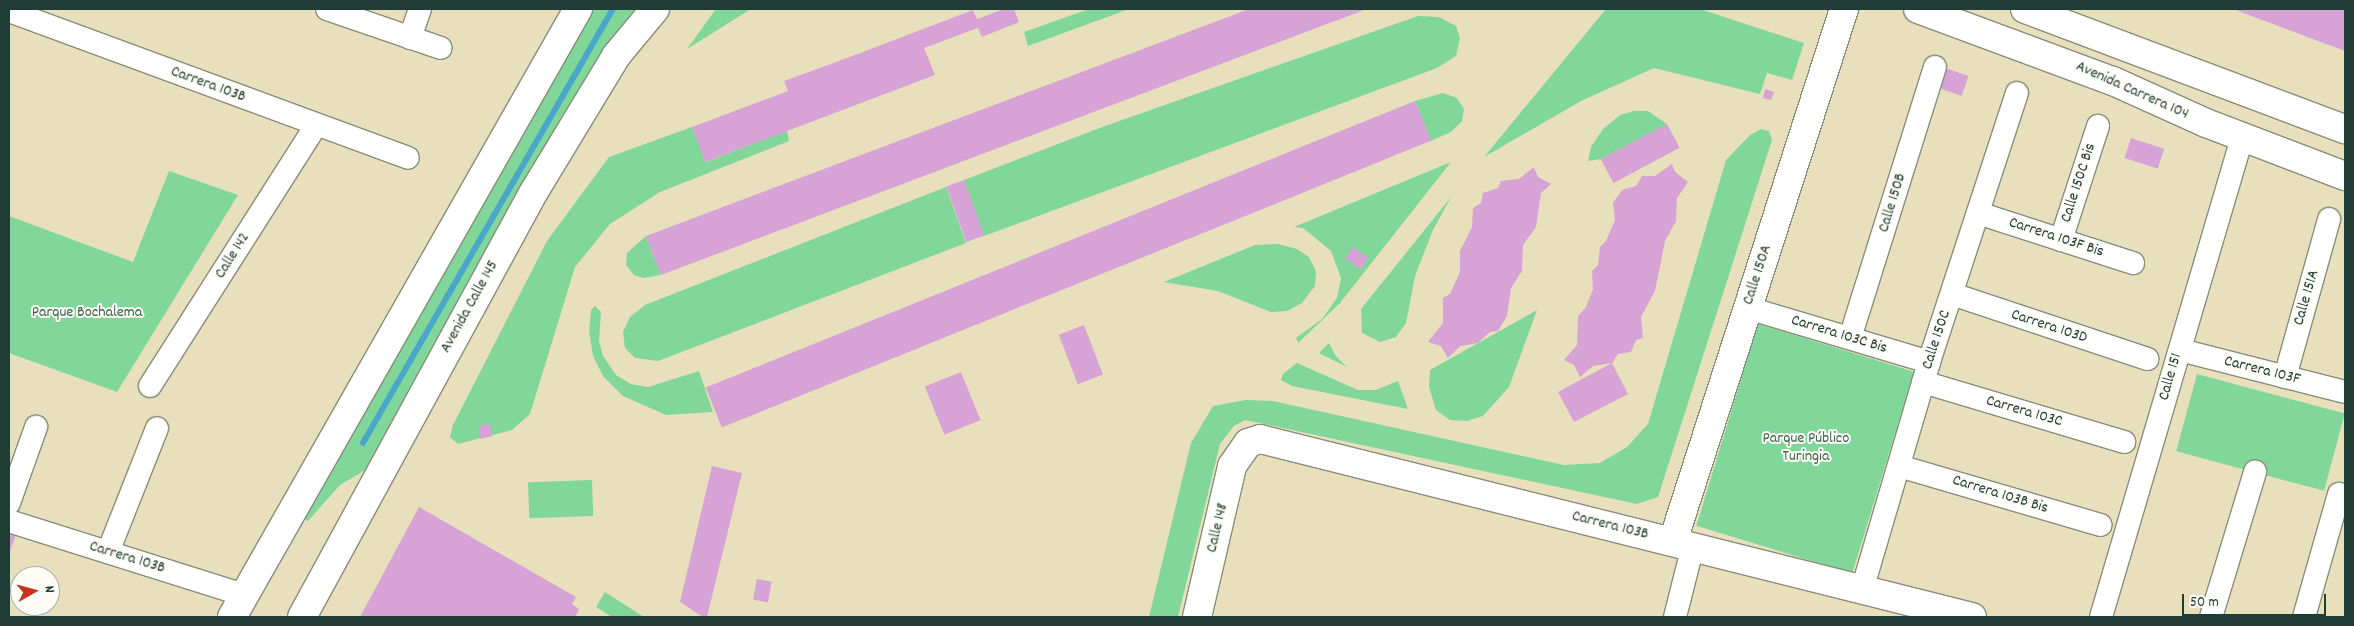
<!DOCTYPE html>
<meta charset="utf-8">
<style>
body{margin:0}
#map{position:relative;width:2354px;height:626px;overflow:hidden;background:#e8e0bc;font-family:Dekko,sans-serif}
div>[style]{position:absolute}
.green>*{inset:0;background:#81d69a;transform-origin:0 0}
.stream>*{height:5.5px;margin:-2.75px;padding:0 2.75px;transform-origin:2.75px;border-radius:2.75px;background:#4ba7c9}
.building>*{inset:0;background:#d7a2d5;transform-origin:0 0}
.roads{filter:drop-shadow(1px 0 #848e78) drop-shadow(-1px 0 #848e78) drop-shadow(0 1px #848e78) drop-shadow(0 -1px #848e78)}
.minor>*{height:22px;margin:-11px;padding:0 11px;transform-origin:11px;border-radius:11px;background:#fff}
.tertiary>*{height:28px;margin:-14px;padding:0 14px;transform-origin:14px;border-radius:14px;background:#fff}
.primary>*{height:28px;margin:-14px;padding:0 14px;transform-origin:14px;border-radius:14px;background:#fff}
span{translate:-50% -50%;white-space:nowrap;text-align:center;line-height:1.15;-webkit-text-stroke:4px #fdfcf7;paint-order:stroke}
.street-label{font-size:16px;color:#1f3d34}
.park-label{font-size:16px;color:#38634e}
.frame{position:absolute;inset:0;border:10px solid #1f3d34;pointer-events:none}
.north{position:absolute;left:10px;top:566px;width:50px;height:50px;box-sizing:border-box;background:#fdfcf7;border:1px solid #a4b0a9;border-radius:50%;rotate:83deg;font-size:14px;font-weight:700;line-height:20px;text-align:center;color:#1f3d34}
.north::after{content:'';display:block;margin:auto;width:18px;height:22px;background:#c8321e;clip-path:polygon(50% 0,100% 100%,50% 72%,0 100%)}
.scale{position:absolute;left:2182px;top:594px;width:144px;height:22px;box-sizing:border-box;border:2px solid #1f3d34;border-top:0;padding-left:6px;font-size:15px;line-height:18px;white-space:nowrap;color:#1f3d34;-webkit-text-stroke:4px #fdfcf7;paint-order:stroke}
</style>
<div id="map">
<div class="green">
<i style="clip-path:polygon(592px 9px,635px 9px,602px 56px,413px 383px,372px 466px,340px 485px,308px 521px,300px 517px)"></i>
<i style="clip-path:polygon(716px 9px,751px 9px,687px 49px)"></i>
<i style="clip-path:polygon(1089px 9px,1129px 9px,1028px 46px,1024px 32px)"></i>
<i style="clip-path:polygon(1606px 9px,1700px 9px,1804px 43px,1792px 80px,1767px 73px,1760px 94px,1654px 68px,1581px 101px,1484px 157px)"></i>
<i style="clip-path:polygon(1418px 16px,1439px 17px,1456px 26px,1460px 38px,1456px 56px,1437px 68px,984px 236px,964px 180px,1105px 126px)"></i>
<i style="clip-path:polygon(1443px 93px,1457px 98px,1464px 109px,1462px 121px,1451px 132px,1431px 141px,1415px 101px)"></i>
<i style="clip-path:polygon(1634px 111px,1648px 111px,1667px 124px,1601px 159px,1588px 161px,1591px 147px,1603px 129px,1620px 115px)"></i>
<i style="clip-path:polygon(692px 127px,706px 162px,787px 131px,789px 141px,660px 192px,610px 224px,575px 267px,530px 414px,512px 430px,458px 444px,450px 437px,453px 425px,547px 241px,609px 157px)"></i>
<i style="clip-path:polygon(1761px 129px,1769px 131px,1772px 140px,1658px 497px,1637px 504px,1245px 420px,1234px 426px,1220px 444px,1178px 617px,1149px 617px,1191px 443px,1213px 406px,1246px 400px,1273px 401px,1564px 465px,1600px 463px,1627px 447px,1648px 424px,1726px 160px,1750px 135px)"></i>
<i style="clip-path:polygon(1451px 162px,1340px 303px,1298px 343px,1296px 338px,1322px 319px,1337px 298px,1341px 278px,1331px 251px,1303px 228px,1294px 227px)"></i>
<i style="clip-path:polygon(169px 171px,238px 195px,117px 392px,9px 353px,9px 216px,133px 262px)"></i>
<i style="clip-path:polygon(946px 187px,966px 243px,658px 361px,635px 358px,625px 348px,623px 332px,630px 317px,645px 305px)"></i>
<i style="clip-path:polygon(1451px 197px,1433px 230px,1415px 276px,1406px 323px,1396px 337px,1380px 342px,1362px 333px,1361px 309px)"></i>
<i style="clip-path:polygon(646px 236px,661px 275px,644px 278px,634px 275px,626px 265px,627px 253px)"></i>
<i style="clip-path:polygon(1278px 244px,1297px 249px,1309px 257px,1316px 271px,1315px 286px,1302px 303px,1287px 311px,1271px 312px,1218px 291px,1164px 282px,1255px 245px)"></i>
<i style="clip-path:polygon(595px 306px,601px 312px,599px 341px,603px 356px,616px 375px,631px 384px,648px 387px,699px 371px,713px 412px,666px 415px,623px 396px,603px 376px,593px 356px,589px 331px,591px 310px)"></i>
<i style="clip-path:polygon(1537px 310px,1509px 387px,1483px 416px,1467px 421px,1450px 420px,1436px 410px,1429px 387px,1430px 370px)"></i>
<i style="left:1758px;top:324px;width:163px;height:211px;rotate:17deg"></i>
<i style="clip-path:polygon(1329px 343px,1335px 355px,1347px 367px,1319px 353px)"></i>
<i style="clip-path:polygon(1297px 363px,1358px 390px,1376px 390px,1398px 381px,1408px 409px,1292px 386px,1281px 380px,1283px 374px)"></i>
<i style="left:2197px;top:374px;width:153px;height:80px;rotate:15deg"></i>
<i style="left:592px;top:480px;width:36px;height:64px;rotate:88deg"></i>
<i style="clip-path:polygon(605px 592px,644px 617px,612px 617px,596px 607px)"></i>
</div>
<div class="stream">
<i style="left:363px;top:443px;width:501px;rotate:-60.06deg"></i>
</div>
<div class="building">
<i style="clip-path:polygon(1004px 9px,1014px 9px,1019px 22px,982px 37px,978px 28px,924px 48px,935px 75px,705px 162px,692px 127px,788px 91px,784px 81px,847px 58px,973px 10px,977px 19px)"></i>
<i style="clip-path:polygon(1249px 9px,1367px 9px,661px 275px,646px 236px)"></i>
<i style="clip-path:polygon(2233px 9px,2345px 9px,2345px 51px)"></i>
<i style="left:1942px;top:67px;width:28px;height:21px;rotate:19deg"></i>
<i style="clip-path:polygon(1765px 89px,1774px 92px,1771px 100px,1763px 98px)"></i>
<i style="left:1415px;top:101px;width:43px;height:765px;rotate:68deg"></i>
<i style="left:1667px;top:124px;width:27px;height:75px;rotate:62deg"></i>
<i style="left:2131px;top:138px;width:35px;height:21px;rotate:18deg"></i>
<i style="clip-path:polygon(1672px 164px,1675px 172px,1688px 182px,1677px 198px,1676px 221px,1665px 241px,1655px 291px,1641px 317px,1643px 338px,1636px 340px,1631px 352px,1618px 354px,1612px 363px,1628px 394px,1574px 422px,1558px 392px,1612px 363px,1593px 366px,1580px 377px,1574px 365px,1564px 360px,1577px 345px,1578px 316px,1586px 307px,1593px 289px,1592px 271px,1598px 265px,1600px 247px,1606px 241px,1615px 220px,1613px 203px,1622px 190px,1636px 186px,1642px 176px,1655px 176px)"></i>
<i style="clip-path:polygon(1534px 167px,1538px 177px,1551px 184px,1541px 193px,1536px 227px,1523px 245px,1522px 271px,1511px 288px,1507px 316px,1498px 331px,1490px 332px,1478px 343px,1460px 346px,1448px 358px,1441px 346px,1428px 342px,1443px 323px,1443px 298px,1450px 294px,1460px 272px,1460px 251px,1472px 227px,1473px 208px,1481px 203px,1483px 193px,1498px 188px,1501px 181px,1519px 179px)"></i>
<i style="left:964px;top:180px;width:59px;height:19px;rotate:70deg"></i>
<i style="left:1353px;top:247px;width:19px;height:14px;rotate:35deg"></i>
<i style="left:1084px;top:325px;width:53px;height:27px;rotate:69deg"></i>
<i style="left:961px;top:372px;width:52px;height:39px;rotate:68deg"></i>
<i style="clip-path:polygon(490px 424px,492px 436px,481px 439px,478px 426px)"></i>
<i style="clip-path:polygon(712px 466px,742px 473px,707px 617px,703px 617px,680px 602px)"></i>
<i style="clip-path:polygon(419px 507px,576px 597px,572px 604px,579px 609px,575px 617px,360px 617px)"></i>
<i style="clip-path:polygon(9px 522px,19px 526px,9px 554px)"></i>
<i style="left:757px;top:579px;width:15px;height:21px;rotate:11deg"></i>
</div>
<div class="roads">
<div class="minor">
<i style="left:327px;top:9px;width:120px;rotate:18.9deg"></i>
<i style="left:9px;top:11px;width:425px;rotate:20.2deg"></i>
<i style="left:410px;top:38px;width:31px;rotate:-71deg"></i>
<i style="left:1978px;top:213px;width:163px;rotate:17.9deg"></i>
<i style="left:2061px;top:240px;width:120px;rotate:-72deg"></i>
<i style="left:1952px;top:294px;width:206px;rotate:18.4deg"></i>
<i style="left:1748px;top:308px;width:189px;rotate:16.6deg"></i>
<i style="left:1850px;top:338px;width:284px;rotate:-72.6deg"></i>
<i style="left:2180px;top:350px;width:170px;rotate:14.3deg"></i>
<i style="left:2285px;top:377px;width:164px;rotate:-74.4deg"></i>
<i style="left:1923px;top:382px;width:210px;rotate:16.6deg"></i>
<i style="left:150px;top:386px;width:309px;rotate:-57.5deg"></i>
<i style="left:1899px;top:466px;width:210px;rotate:16.3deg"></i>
<i style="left:9px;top:503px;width:81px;rotate:-70.4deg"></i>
<i style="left:9px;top:521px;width:246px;rotate:17.5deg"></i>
<i style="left:108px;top:552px;width:133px;rotate:-68.4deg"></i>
<i style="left:1862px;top:590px;width:238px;rotate:-73.6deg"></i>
<i style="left:1929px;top:362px;width:283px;rotate:-71.9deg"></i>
<i style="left:1675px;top:617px;width:73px;rotate:-75.8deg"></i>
<i style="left:2101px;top:617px;width:499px;rotate:-73.6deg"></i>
<i style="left:2211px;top:617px;width:152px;rotate:-73.1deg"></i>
<i style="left:2304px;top:617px;width:128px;rotate:-74.1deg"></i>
</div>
<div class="tertiary">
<i style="left:1673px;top:541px;width:559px;rotate:-72.18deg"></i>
<i style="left:1197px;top:617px;width:155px;rotate:-76.9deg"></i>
<i style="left:1232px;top:466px;width:28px;rotate:-55deg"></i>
<i style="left:1248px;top:443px;width:13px;rotate:-18deg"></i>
<i style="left:1260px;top:439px;width:734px;rotate:14.04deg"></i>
</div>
<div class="primary">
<i style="left:1918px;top:9px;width:208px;rotate:20.3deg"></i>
<i style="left:2113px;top:81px;width:102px;rotate:24.3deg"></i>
<i style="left:2206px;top:123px;width:149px;rotate:20.9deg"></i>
<i style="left:2025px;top:9px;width:342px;rotate:20.6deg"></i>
<i style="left:232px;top:617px;width:700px;rotate:-60.36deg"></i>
<i style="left:302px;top:617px;width:486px;rotate:-61.4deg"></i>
<i style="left:535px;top:190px;width:157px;rotate:-58.8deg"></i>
<i style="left:616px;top:56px;width:61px;rotate:-50.3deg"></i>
</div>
</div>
<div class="street-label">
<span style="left:208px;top:85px;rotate:20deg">Carrera 103B</span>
<span style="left:2132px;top:91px;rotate:24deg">Avenida Carrera 104</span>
<span style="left:2079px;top:183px;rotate:-72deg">Calle 150C Bis</span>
<span style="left:1893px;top:203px;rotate:-73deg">Calle 150B</span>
<span style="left:2056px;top:238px;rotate:18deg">Carrera 103F Bis</span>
<span style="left:233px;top:256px;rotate:-58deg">Calle 142</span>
<span style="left:1758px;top:275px;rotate:-72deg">Calle 150A</span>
<span style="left:2307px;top:298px;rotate:-74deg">Calle 151A</span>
<span style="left:470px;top:307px;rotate:-61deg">Avenida Calle 145</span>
<span style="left:2049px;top:327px;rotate:18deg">Carrera 103D</span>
<span style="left:1839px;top:335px;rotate:17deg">Carrera 103C Bis</span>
<span style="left:1937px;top:340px;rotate:-72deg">Calle 150C</span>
<span style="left:2262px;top:371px;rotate:14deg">Carrera 103F</span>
<span style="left:2171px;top:377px;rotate:-74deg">Calle 151</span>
<span style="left:2024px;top:412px;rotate:16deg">Carrera 103C</span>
<span style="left:2000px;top:495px;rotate:17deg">Carrera 103B Bis</span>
<span style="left:1610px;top:526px;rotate:14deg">Carrera 103B</span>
<span style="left:1218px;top:528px;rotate:-77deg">Calle 148</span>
<span style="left:127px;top:558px;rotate:17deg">Carrera 103B</span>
</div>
<div class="park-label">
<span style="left:87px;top:313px">Parque Bochalema</span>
<span style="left:1806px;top:448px">Parque Público<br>Turingia</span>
</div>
<div class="frame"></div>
<div class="north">N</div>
<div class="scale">50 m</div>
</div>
